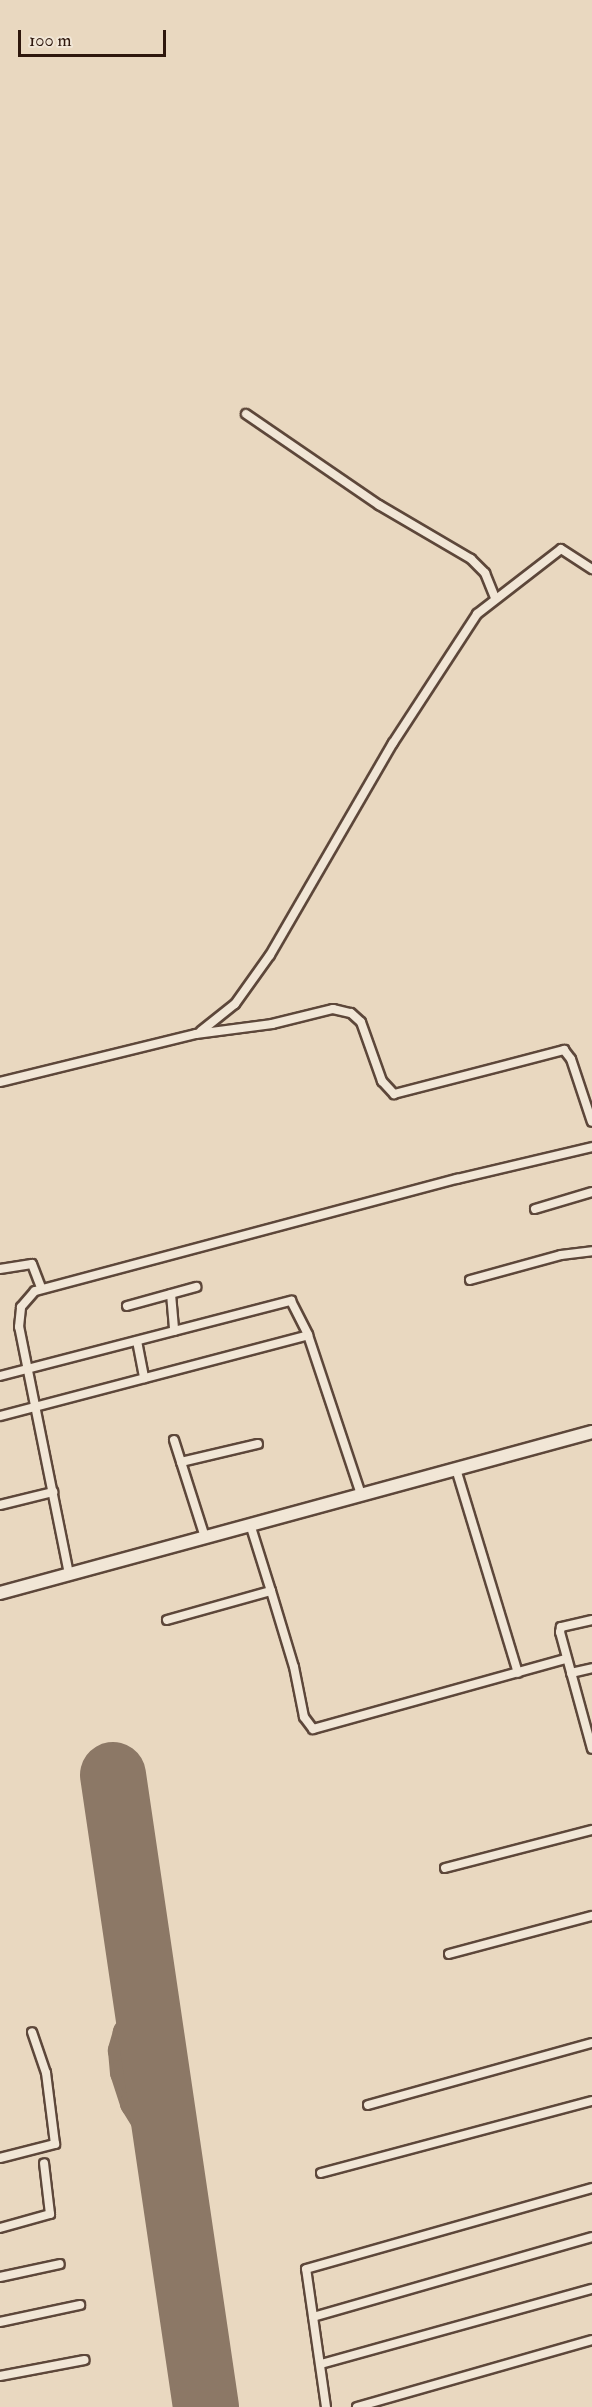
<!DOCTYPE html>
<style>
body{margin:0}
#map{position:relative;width:592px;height:2407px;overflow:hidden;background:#e9d8c0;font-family:"IM FELL Double Pica",serif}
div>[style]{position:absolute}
.taxiway>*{height:27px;margin:-13.5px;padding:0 13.5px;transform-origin:13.5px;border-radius:13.5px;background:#8c7866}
.runway>*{height:66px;margin:-33px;padding:0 33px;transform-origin:33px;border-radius:33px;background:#8c7866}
.roads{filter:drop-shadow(2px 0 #5d473a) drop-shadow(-2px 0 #5d473a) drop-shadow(0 2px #5d473a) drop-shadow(0 -2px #5d473a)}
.street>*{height:8px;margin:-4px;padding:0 4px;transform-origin:4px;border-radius:4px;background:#f1e6d6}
.secondary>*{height:12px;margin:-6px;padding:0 6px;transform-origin:6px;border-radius:6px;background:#f1e6d6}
span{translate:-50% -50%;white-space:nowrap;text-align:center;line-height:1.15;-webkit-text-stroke:4.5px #f1e6d6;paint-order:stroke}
.scale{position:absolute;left:18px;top:30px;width:148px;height:27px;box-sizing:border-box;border:3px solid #2e170d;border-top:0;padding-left:8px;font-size:18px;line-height:21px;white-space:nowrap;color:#2e170d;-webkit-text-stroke:4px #f1e6d6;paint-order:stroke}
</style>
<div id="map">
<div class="taxiway">
<i style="left:151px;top:2030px;width:13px;rotate:-157deg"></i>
<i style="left:139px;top:2025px;width:15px;rotate:152deg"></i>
<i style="left:126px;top:2032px;width:19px;rotate:106deg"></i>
<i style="left:121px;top:2050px;width:22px;rotate:85deg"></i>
<i style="left:123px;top:2072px;width:33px;rotate:72deg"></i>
<i style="left:133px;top:2103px;width:70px;rotate:58.3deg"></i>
</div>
<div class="runway">
<i style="left:113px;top:1775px;width:639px;rotate:81.63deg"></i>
</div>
<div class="roads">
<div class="street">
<i style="left:246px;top:414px;width:161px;rotate:34.4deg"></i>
<i style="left:379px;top:505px;width:107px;rotate:30.4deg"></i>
<i style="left:471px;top:559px;width:20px;rotate:45deg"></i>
<i style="left:485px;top:573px;width:27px;rotate:68deg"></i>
<i style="left:201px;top:1031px;width:43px;rotate:-38.5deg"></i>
<i style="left:235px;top:1004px;width:60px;rotate:-54.5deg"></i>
<i style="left:270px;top:955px;width:245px;rotate:-59.9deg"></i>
<i style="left:393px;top:743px;width:154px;rotate:-56.9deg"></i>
<i style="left:477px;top:614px;width:106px;rotate:-37.7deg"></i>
<i style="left:561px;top:549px;width:37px;rotate:33deg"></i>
<i style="left:0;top:1082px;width:202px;rotate:-13.8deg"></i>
<i style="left:196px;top:1034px;width:77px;rotate:-7.5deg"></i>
<i style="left:272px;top:1024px;width:63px;rotate:-13.8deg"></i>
<i style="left:333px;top:1009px;width:18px;rotate:13deg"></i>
<i style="left:351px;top:1013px;width:13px;rotate:42deg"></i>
<i style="left:361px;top:1022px;width:63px;rotate:70.4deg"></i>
<i style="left:382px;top:1081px;width:18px;rotate:47deg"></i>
<i style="left:394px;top:1094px;width:176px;rotate:-14.5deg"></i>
<i style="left:564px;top:1050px;width:11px;rotate:52deg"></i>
<i style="left:571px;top:1059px;width:66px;rotate:71.6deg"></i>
<i style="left:535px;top:1209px;width:59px;rotate:-16.6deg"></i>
<i style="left:0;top:1269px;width:32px;rotate:-9deg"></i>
<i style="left:32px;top:1264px;width:26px;rotate:69deg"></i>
<i style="left:470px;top:1280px;width:94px;rotate:-15.4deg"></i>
<i style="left:561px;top:1255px;width:31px;rotate:-7deg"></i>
<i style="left:171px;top:1294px;width:37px;rotate:85deg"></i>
<i style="left:127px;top:1306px;width:72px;rotate:-15.4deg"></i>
<i style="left:137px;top:1341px;width:38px;rotate:79deg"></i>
<i style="left:0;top:1376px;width:301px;rotate:-14.5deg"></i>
<i style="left:291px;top:1301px;width:38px;rotate:63deg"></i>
<i style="left:308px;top:1335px;width:168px;rotate:71.6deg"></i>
<i style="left:0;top:1416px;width:318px;rotate:-14.7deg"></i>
<i style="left:174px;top:1440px;width:102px;rotate:72.3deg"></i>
<i style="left:181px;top:1462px;width:79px;rotate:-13.2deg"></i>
<i style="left:456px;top:1469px;width:213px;rotate:73.1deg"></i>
<i style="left:0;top:1505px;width:55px;rotate:-13.8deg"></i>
<i style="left:69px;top:1574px;width:252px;rotate:-101.4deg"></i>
<i style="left:19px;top:1327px;width:20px;rotate:-84deg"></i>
<i style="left:21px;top:1307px;width:21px;rotate:-49deg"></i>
<i style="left:35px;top:1291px;width:437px;rotate:-14.9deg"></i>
<i style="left:457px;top:1179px;width:139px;rotate:-13.3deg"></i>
<i style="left:271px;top:1591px;width:79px;rotate:73.2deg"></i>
<i style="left:294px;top:1667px;width:51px;rotate:78.7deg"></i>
<i style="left:304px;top:1717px;width:15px;rotate:53deg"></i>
<i style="left:313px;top:1729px;width:263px;rotate:-15.5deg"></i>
<i style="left:167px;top:1620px;width:108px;rotate:-15.6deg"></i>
<i style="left:271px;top:1591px;width:70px;rotate:-107.4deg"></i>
<i style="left:592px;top:1620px;width:32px;rotate:167deg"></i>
<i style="left:561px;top:1627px;width:5px;rotate:101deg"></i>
<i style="left:560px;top:1632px;width:121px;rotate:74.7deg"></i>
<i style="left:571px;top:1673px;width:22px;rotate:-13deg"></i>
<i style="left:445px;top:1868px;width:152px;rotate:-14.5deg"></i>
<i style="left:449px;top:1954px;width:148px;rotate:-14.9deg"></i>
<i style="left:368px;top:2105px;width:232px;rotate:-15.5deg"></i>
<i style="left:0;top:2158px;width:57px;rotate:-14.3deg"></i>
<i style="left:55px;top:2144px;width:72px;rotate:-97.2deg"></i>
<i style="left:46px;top:2073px;width:43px;rotate:-108.9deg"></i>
<i style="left:321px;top:2173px;width:280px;rotate:-14.9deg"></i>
<i style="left:0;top:2228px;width:52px;rotate:-15.6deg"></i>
<i style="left:50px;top:2214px;width:51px;rotate:-96.7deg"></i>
<i style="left:0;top:2277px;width:61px;rotate:-12.2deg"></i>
<i style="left:313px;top:2317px;width:290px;rotate:-16deg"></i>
<i style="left:0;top:2322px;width:82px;rotate:-12deg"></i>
<i style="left:321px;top:2364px;width:281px;rotate:-15.5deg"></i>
<i style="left:0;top:2376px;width:86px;rotate:-10.7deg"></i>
<i style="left:326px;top:2407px;width:139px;rotate:-98.2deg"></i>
<i style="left:306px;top:2269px;width:297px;rotate:-15.8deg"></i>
<i style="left:357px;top:2407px;width:244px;rotate:-15.9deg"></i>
</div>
<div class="secondary">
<i style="left:0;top:1593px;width:614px;rotate:-15.21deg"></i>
</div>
</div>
<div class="scale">100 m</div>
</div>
